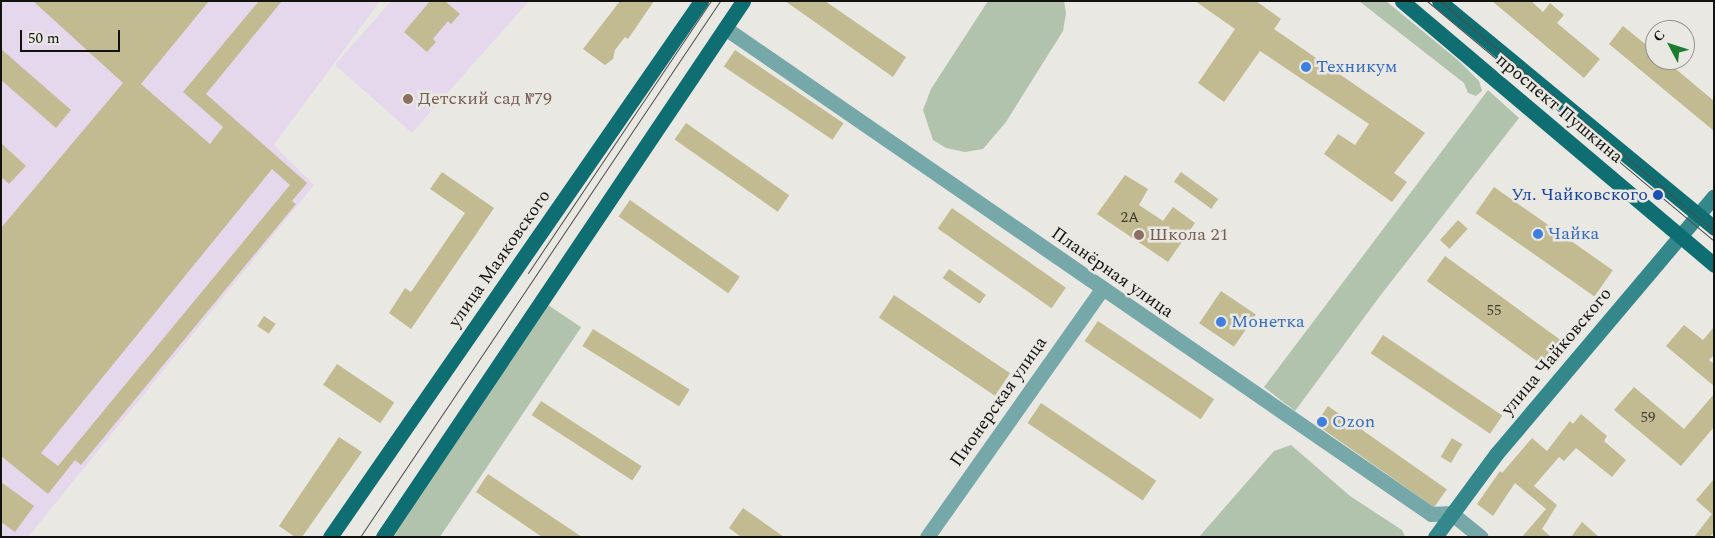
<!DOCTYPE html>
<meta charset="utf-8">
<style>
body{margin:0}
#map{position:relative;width:1715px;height:538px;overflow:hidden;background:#e9e8e3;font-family:Spectral,serif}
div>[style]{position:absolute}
.industrial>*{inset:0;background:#e6d8ec}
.education>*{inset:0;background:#e5d8ec}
.green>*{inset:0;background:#b2c3ad;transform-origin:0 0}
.building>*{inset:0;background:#c2bb91;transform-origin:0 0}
.street>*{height:15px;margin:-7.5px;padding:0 7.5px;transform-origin:7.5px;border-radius:7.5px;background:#76a8aa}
.secondary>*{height:15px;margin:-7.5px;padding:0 7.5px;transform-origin:7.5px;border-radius:7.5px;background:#34888b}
.primary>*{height:15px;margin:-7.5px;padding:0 7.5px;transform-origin:7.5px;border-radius:7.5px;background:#0f6e72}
.tram>*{height:1px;margin:-0.5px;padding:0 0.5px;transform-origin:0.5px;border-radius:0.5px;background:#4d4c4a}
.dots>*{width:14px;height:14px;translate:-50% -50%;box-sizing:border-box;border:2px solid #e9e8e3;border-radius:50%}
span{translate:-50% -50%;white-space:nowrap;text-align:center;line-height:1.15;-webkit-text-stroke:5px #e9e8e3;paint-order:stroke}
.number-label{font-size:15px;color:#3e3c30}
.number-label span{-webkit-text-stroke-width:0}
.shop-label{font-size:18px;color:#366cbe}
.left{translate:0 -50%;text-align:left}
.education-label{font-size:18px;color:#785e54}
.street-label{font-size:18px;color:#121210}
.transit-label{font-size:18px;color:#164399}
.right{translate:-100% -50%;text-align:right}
.frame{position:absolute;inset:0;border:2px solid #121210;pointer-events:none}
.north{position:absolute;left:1645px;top:20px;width:50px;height:50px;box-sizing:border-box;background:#e9e8e3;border:1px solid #93928f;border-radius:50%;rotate:310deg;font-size:14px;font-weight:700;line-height:20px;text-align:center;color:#121210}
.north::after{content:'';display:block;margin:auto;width:18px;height:22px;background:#1c7d2f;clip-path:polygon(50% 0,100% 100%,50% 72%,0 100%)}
.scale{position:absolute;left:20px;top:30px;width:100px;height:22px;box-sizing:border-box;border:2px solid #121210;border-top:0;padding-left:6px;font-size:15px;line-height:18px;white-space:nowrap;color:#121210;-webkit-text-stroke:4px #e9e8e3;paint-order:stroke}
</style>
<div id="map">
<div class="industrial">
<i style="clip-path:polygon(1px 1px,380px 1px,274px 145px,314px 185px,28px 537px,1px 537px)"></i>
</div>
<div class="education">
<i style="clip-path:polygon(391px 1px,529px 1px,412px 133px,335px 65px)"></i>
</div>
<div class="green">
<i style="clip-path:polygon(988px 1px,1064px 1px,1066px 13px,1063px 31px,1006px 122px,983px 149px,965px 152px,946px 148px,933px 140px,923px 110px,931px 89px)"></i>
<i style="clip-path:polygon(1359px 1px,1386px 1px,1459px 61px,1479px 81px,1482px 91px,1476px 96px,1468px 93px,1464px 83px)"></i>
<i style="clip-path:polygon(1488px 90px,1519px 118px,1380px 296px,1295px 411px,1264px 387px)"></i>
<i style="left:548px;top:305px;width:40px;height:283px;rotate:34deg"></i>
<i style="clip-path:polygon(1291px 445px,1350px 496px,1402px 530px,1405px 537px,1199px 537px,1274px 451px)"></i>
</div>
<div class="building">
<i style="clip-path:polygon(evenodd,33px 1px,209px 1px,141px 84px,210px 144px,223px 127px,183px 92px,259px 1px,282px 1px,206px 94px,307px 183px,292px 201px,296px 204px,81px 465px,75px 460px,48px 494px,1px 456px,1px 228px,123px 83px,33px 1px,272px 169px,290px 185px,58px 466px,41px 453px,272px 169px)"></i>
<i style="clip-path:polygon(430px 1px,445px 1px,460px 14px,451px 24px,448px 21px,433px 39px,436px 42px,427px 52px,404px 32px)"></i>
<i style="clip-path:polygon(620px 1px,654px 1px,628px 39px,625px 37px,615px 50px,613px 59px,605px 65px,583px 49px)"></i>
<i style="clip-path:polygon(785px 1px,825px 1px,906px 57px,893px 77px)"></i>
<i style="clip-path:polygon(1195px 1px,1256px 1px,1281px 19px,1274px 29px,1425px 133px,1394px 173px,1407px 182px,1392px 202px,1324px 154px,1338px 134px,1355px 145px,1369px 124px,1260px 51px,1224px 102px,1198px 83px,1235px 29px)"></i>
<i style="clip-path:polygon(1492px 1px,1531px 1px,1543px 12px,1550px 3px,1564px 15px,1557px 23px,1600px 59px,1584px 78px)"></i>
<i style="clip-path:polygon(1623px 26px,1655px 52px,1655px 60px,1665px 60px,1714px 101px,1714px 131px,1609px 44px)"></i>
<i style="clip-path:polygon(1px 49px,71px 110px,56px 128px,1px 80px)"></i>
<i style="left:735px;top:50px;width:131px;height:20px;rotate:34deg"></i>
<i style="left:686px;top:123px;width:126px;height:20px;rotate:35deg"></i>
<i style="clip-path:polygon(1px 143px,26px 166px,9px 184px,1px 177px)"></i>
<i style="clip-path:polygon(442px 172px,494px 208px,411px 329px,389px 313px,405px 288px,411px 292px,465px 213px,430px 189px)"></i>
<i style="left:1181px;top:172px;width:46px;height:12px;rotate:36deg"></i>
<i style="clip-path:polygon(1125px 175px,1148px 189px,1139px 205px,1163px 221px,1173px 207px,1195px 223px,1168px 262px,1097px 214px)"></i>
<i style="left:1494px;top:187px;width:145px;height:32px;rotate:35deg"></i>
<i style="left:630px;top:200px;width:134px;height:20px;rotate:35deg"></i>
<i style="left:952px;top:208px;width:139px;height:25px;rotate:35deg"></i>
<i style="left:1458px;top:220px;width:13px;height:27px;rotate:42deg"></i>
<i style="left:1445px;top:256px;width:145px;height:31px;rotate:36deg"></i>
<i style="left:949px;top:269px;width:45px;height:11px;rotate:35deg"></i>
<i style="left:1221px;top:291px;width:42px;height:39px;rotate:34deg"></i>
<i style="left:894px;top:295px;width:140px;height:27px;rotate:34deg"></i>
<i style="left:264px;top:316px;width:14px;height:12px;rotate:34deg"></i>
<i style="left:1098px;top:321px;width:140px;height:24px;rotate:34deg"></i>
<i style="clip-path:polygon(1684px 325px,1703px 340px,1714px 327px,1714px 355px,1709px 360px,1714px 364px,1714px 386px,1666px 346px)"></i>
<i style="left:593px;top:329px;width:114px;height:20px;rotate:32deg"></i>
<i style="left:1383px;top:335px;width:144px;height:22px;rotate:34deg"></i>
<i style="left:337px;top:364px;width:69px;height:25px;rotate:34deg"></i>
<i style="clip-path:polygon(1634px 387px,1684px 429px,1714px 394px,1714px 427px,1681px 466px,1614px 410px)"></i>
<i style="left:541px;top:401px;width:120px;height:17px;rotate:33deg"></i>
<i style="left:1041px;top:403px;width:139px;height:24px;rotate:34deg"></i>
<i style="left:1328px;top:406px;width:145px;height:22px;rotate:35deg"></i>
<i style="clip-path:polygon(1581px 414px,1607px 436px,1604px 441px,1626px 460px,1612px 477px,1576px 448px,1564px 461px,1559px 457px,1534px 486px,1557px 505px,1542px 529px,1551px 537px,1522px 537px,1546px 509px,1515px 483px,1493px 516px,1477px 504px,1500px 471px,1502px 473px,1532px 438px,1547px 451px,1570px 421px,1573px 424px)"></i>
<i style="clip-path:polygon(339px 437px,362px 452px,302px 537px,295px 537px,279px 526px)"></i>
<i style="left:1452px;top:438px;width:12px;height:22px;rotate:31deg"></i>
<i style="clip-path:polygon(488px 474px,582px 537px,542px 537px,476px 492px)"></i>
<i style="clip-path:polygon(1714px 479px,1714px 532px,1710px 537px,1694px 537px,1712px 514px,1696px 500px)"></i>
<i style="clip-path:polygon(1px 482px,34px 506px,15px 532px,1px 522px)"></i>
<i style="clip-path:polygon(743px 508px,784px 537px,741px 537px,729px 528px)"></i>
<i style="clip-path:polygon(1582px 522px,1599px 537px,1571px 537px)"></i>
</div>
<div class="street">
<i style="left:725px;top:28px;width:857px;rotate:34.54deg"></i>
<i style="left:1431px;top:514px;width:20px;rotate:-3deg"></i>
<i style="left:1451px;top:513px;width:38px;rotate:39deg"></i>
<i style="left:927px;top:537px;width:304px;rotate:-54.8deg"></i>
</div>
<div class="secondary">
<i style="left:1435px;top:537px;width:104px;rotate:-53.6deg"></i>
<i style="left:1497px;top:453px;width:336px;rotate:-49.8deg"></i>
</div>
<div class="primary">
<i style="left:1402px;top:1px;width:409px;rotate:40.2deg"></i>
<i style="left:1439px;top:1px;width:357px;rotate:39.5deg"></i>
<i style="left:330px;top:537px;width:652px;rotate:-55.31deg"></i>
<i style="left:383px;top:537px;width:646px;rotate:-56.11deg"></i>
</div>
<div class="tram">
<i style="left:1427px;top:1px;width:374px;rotate:39.9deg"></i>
<i style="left:1440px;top:1px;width:358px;rotate:40deg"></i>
<i style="left:528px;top:273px;width:328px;rotate:-56.1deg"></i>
<i style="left:360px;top:537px;width:646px;rotate:-56.11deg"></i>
</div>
<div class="dots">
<i style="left:1306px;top:67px;background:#3f7fe0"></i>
<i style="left:408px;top:99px;background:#8d6e63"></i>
<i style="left:1658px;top:195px;background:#1a4fb4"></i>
<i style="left:1538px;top:234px;background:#3f7fe0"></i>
<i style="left:1139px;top:235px;background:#8d6e63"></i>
<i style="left:1221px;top:322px;background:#3f7fe0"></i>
<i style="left:1322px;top:422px;background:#3f7fe0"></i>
</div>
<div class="number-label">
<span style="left:1130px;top:218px">2А</span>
<span style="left:1494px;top:311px">55</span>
<span style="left:1648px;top:418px">59</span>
</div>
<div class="shop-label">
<span class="left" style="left:1316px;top:67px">Техникум</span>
<span class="left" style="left:1548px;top:234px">Чайка</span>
<span class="left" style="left:1231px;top:322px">Монетка</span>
<span class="left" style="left:1332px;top:422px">Ozon</span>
</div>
<div class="education-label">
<span class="left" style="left:418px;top:99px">Детский сад №79</span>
<span class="left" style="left:1149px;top:235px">Школа 21</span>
</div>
<div class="street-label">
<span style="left:1559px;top:109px;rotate:40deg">проспект Пушкина</span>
<span style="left:500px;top:259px;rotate:-55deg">улица Маяковского</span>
<span style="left:1112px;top:273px;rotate:35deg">Планёрная улица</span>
<span style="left:1557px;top:352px;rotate:-50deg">улица Чайковского</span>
<span style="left:999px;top:402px;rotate:-55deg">Пионерская улица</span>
</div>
<div class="transit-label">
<span class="right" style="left:1648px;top:195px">Ул. Чайковского</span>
</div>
<div class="frame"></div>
<div class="north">С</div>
<div class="scale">50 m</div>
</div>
